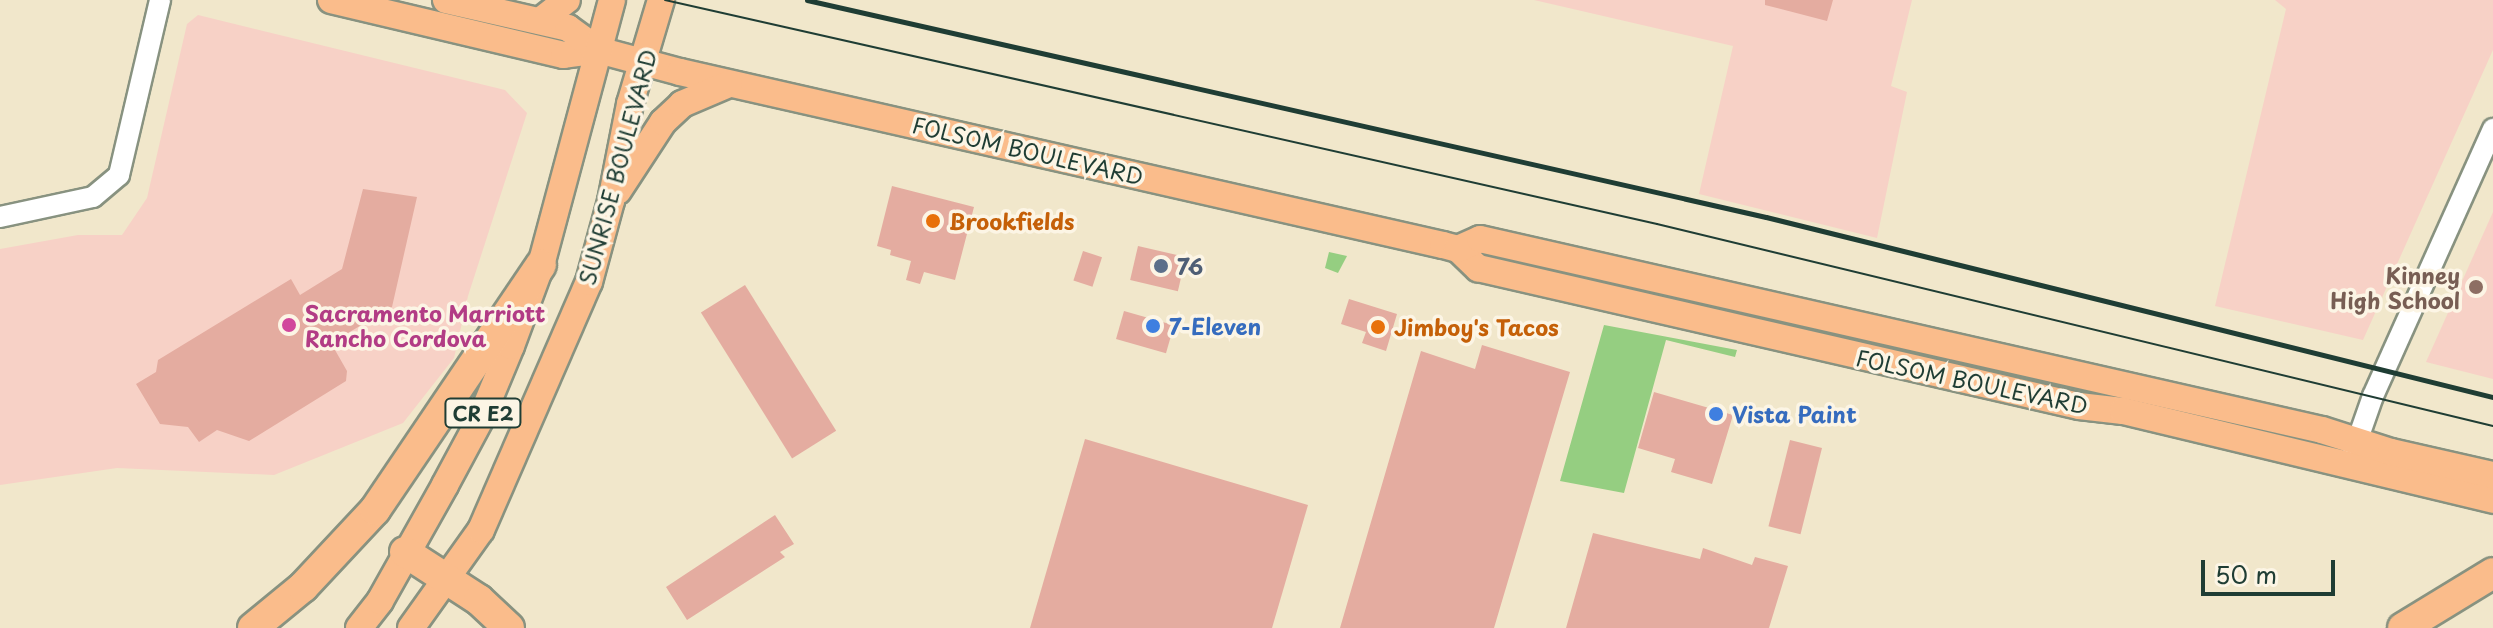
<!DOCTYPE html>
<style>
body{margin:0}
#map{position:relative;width:2493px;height:628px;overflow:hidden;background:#f1e7cb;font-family:"Playpen Sans",sans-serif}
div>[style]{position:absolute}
.built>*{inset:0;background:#f7d1c6}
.green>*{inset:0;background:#95ce81}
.building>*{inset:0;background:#e4aca0;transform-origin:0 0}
.roads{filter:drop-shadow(2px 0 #889280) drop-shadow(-2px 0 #889280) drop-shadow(0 2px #889280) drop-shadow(0 -2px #889280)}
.minor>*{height:20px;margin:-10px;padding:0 10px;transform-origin:10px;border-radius:10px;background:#fff}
.major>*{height:26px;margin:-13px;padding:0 13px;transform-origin:13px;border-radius:13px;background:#fabc8b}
.highway>*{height:30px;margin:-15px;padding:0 15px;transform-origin:15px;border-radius:15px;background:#fabc8b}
.tram>*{height:2px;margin:-1px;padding:0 1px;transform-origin:1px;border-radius:1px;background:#1f3d34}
.rail>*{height:5px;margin:-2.5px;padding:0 2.5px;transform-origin:2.5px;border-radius:2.5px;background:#1f3d34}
.dots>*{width:22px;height:22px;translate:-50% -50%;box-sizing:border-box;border:4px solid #fcf5e5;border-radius:50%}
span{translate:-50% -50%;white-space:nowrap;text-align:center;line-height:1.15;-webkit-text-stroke:7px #fcf5e5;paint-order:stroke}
.shield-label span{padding:2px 6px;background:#fcf5e5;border:2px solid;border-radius:6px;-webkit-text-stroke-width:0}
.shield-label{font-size:20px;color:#1f3d34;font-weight:700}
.street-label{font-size:22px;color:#1f3d34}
.food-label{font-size:22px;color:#c56008;font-weight:700}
.left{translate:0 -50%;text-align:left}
.service-label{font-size:22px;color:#4e5e75;font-weight:700}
.education-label{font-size:22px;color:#785e54;font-weight:700}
.right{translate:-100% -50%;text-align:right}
.hotel-label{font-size:22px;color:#b23c85;font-weight:700}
.shop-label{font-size:22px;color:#366cbe;font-weight:700}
.scale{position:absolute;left:2201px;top:560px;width:134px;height:36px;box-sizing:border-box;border:4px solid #1f3d34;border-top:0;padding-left:10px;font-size:24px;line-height:28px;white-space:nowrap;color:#1f3d34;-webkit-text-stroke:6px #fcf5e5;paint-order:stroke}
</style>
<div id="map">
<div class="built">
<i style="clip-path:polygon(1534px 0,1912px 0,1891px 86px,1907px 92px,1877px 238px,1699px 194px,1733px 46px)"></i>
<i style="clip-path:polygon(2275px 0,2493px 0,2493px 50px,2363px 340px,2215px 306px,2286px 9px)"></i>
<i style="clip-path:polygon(198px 15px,505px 90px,527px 113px,468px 296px,454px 358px,403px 423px,274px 475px,117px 468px,0 485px,0 249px,78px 235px,122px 235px,147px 198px,187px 24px)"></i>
<i style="clip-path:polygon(2493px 212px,2493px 379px,2426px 362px)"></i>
</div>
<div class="green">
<i style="clip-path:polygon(1329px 252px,1347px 256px,1338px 273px,1325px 268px)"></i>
<i style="clip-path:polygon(1604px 325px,1737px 350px,1735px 357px,1666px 340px,1624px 493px,1560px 481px)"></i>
</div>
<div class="building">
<i style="clip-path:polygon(1765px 0,1833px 0,1827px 21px,1765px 5px)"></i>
<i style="clip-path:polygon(892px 186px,974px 207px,955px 280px,924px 272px,920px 284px,906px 280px,911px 261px,890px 255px,891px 250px,877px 246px)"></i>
<i style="clip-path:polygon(363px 189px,417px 197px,392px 307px,331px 343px,347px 371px,346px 381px,249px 441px,217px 430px,199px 442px,188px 427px,160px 424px,136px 384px,156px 372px,158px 360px,291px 279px,300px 295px,342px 269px)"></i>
<i style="left:1138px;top:246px;width:49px;height:35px;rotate:13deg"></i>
<i style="left:1083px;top:251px;width:20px;height:31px;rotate:18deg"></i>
<i style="left:745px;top:285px;width:172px;height:52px;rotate:58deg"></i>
<i style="clip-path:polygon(1349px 299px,1397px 314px,1386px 351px,1362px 343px,1366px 332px,1341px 324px)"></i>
<i style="left:1124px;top:311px;width:52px;height:29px;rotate:16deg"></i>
<i style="clip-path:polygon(1482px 345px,1570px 372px,1494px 628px,1340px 628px,1421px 351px,1475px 369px)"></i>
<i style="clip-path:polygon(1654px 392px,1733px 415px,1712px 484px,1671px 472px,1675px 459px,1638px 448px)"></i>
<i style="clip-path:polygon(1085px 439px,1308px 505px,1272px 628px,1030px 628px)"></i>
<i style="left:1790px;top:440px;width:33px;height:89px;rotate:14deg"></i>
<i style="clip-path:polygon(775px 515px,794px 544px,780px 552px,785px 557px,687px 620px,666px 587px)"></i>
<i style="clip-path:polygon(1593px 533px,1700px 559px,1703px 548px,1752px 565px,1755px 557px,1788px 566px,1769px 628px,1566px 628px)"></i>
</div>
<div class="roads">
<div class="minor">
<i style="left:0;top:217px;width:95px;rotate:-12.1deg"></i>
<i style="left:93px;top:197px;width:34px;rotate:-40deg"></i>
<i style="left:119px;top:175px;width:180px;rotate:-76.8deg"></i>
<i style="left:2353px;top:453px;width:60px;rotate:-70.7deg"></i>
<i style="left:2373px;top:396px;width:293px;rotate:-65.8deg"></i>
</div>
<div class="major">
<i style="left:331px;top:0;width:239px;rotate:13.3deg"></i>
<i style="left:564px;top:55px;width:34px;rotate:-8deg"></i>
<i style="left:446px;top:0;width:125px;rotate:12.9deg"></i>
<i style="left:568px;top:28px;width:37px;rotate:36deg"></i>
<i style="left:598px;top:50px;width:85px;rotate:15deg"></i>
<i style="left:680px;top:72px;width:782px;rotate:12.78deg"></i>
<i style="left:1443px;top:245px;width:16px;rotate:15deg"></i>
<i style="left:1458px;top:249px;width:28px;rotate:44deg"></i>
<i style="left:1478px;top:268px;width:617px;rotate:12.93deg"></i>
<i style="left:2079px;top:406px;width:44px;rotate:6.5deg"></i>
<i style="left:2123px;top:411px;width:381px;rotate:13.5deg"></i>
<i style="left:540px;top:21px;width:34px;rotate:-38deg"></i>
<i style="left:618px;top:191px;width:82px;rotate:-56.9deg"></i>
<i style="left:663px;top:122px;width:26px;rotate:-43deg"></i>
<i style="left:682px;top:104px;width:51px;rotate:-23.1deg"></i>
<i style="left:1458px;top:249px;width:24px;rotate:-24deg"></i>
<i style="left:1480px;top:239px;width:863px;rotate:12.78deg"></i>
<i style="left:2322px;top:430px;width:72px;rotate:17.7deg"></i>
<i style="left:2391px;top:452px;width:105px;rotate:12.7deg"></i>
<i style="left:359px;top:628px;width:34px;rotate:-52deg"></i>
<i style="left:380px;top:601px;width:133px;rotate:-60.7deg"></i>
<i style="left:445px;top:485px;width:76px;rotate:-61.8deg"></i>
<i style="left:481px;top:418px;width:78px;rotate:-67.4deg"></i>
<i style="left:511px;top:346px;width:86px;rotate:-69.7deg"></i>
<i style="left:541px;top:265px;width:274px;rotate:-75deg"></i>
<i style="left:411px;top:628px;width:120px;rotate:-54.5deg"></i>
<i style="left:481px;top:530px;width:270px;rotate:-66.5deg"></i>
<i style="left:589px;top:282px;width:84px;rotate:-74.8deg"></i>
<i style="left:611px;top:201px;width:99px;rotate:-78.9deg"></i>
<i style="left:630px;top:104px;width:109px;rotate:-73.4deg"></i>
</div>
<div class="highway">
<i style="left:405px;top:552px;width:88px;rotate:33deg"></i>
<i style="left:479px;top:600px;width:41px;rotate:43deg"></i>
<i style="left:253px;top:628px;width:65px;rotate:-39.4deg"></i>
<i style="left:303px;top:587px;width:105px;rotate:-46.9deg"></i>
<i style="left:375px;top:510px;width:296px;rotate:-55.9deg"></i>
<i style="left:2403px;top:628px;width:105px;rotate:-31.4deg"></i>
</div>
</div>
<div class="tram">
<i style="left:665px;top:0;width:1017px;rotate:12.72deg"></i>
<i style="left:1657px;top:224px;width:860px;rotate:13.58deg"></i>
</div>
<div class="rail">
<i style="left:807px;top:0;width:983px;rotate:12.75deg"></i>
<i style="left:1766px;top:217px;width:749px;rotate:13.91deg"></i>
</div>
<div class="dots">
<i style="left:933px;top:221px;background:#e8710a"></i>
<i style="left:1161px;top:266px;background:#5c6f8a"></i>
<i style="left:2476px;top:287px;background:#8d6e63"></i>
<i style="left:289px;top:325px;background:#d1479c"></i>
<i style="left:1153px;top:326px;background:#3f7fe0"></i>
<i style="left:1378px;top:327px;background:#e8710a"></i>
<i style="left:1716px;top:414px;background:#3f7fe0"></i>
</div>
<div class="shield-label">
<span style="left:483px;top:413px">CR E2</span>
</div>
<div class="street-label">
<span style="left:1028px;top:150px;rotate:13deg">FOLSOM BOULEVARD</span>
<span style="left:617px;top:167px;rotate:-75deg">SUNRISE BOULEVARD</span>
<span style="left:1972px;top:381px;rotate:12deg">FOLSOM BOULEVARD</span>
</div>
<div class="food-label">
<span class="left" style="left:949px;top:221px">Brookfields</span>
<span class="left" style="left:1394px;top:327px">Jimboy's Tacos</span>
</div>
<div class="service-label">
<span class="left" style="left:1177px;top:266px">76</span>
</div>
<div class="education-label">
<span class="right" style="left:2460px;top:287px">Kinney<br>High School</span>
</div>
<div class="hotel-label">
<span class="left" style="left:305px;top:325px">Sacramento Marriott<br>Rancho Cordova</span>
</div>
<div class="shop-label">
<span class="left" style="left:1169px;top:326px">7-Eleven</span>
<span class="left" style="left:1732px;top:414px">Vista Paint</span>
</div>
<div class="scale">50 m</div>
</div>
